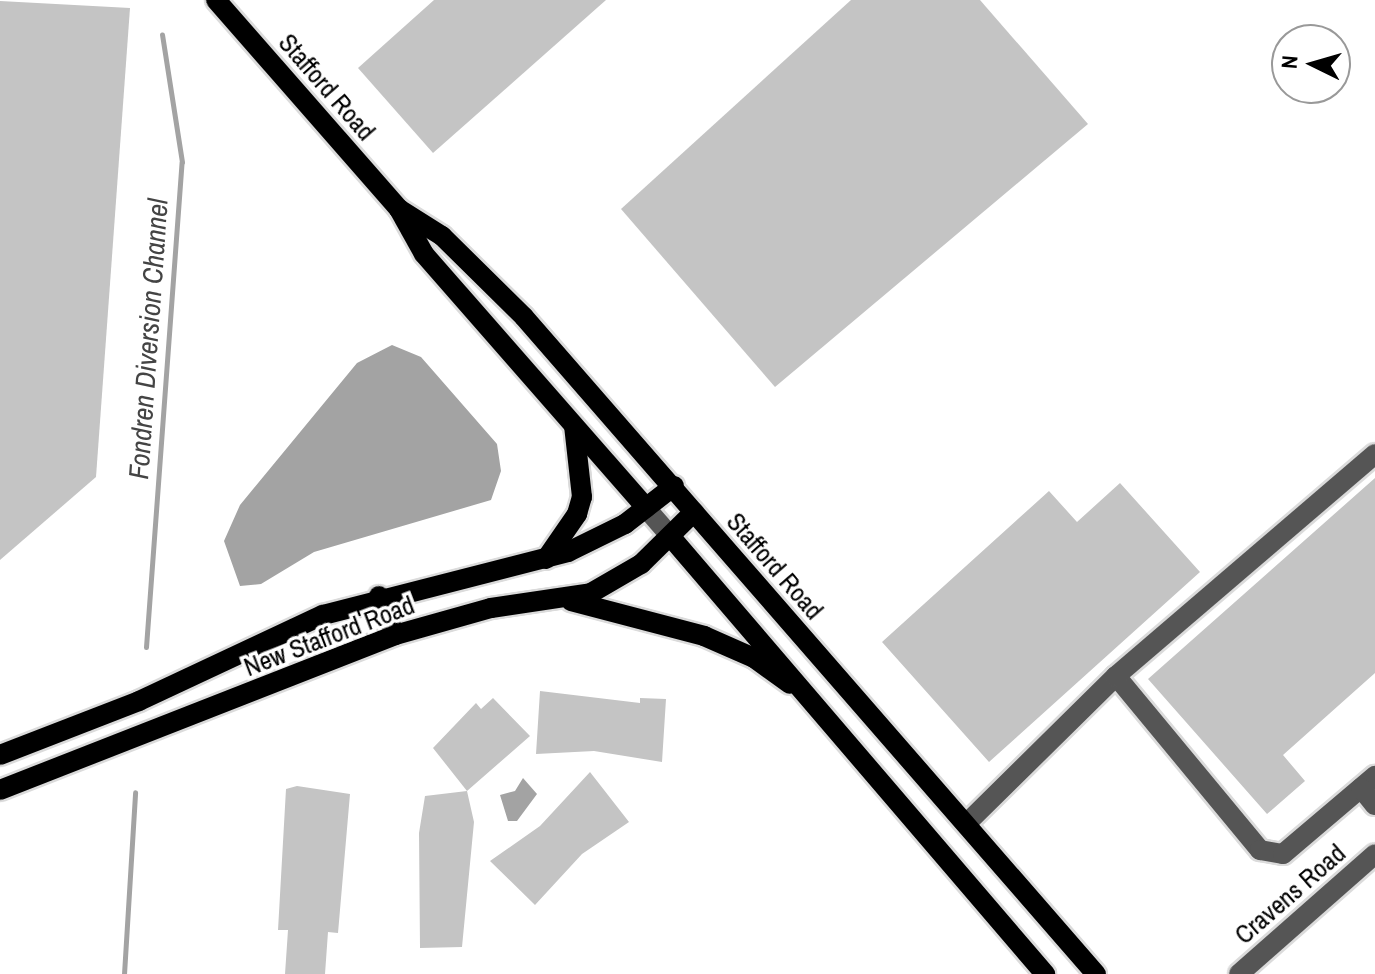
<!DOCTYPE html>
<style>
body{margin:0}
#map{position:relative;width:1375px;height:974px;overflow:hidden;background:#fff;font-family:"Archivo Narrow",sans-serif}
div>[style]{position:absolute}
.water>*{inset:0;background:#a3a3a3}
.stream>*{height:5px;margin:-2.5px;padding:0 2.5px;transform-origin:2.5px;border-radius:2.5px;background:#a3a3a3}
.building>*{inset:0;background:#c4c4c4}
.roads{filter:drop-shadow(2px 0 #dbdbdb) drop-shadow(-2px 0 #dbdbdb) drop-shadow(0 2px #dbdbdb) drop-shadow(0 -2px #dbdbdb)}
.minor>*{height:20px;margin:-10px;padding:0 10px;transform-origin:10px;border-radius:10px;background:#555}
.major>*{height:20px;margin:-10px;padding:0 10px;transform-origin:10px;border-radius:10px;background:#000}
span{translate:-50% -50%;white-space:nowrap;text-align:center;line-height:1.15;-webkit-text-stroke:7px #fff;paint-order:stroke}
.street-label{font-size:26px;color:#000}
.water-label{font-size:28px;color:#444;font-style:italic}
.north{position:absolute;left:1271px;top:24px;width:80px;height:80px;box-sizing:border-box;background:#fff;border:2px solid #999;border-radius:50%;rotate:275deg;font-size:22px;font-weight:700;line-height:32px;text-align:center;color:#000}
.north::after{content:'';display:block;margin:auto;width:28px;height:36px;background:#000;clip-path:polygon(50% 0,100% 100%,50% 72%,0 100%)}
</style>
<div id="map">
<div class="water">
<i style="clip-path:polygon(392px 345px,421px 357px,497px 444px,501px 471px,491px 500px,314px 552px,261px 584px,240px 586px,224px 541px,240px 505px,357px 363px)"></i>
<i style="clip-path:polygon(523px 778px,537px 794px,517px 821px,508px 821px,500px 795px,515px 791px)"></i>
</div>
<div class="stream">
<i style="left:146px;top:647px;width:486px;rotate:-85.8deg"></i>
<i style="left:182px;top:162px;width:129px;rotate:-98.9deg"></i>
<i style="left:124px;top:974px;width:182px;rotate:-86.5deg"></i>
</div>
<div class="building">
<i style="clip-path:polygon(434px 0,606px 0,433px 153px,358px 68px)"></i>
<i style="clip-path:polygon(851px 0,980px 0,1088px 124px,775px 387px,621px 209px)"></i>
<i style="clip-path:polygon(0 1px,130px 8px,96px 477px,0 560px)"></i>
<i style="clip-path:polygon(1375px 478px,1375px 673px,1283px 755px,1305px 781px,1267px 814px,1148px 679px)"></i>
<i style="clip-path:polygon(1120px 483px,1200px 572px,989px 762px,882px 642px,1049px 491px,1077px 522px)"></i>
<i style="clip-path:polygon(540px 691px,640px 703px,640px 698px,666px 699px,662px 762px,594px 751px,536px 754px)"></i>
<i style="clip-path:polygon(493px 698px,530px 736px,467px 791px,474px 822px,462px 947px,420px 948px,419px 833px,425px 796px,467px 791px,433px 748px,476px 703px,481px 709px)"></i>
<i style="clip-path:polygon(590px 772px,629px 822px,582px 854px,535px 905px,490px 861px,540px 826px)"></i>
<i style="clip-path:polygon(297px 786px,350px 794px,338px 933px,328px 932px,325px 974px,285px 974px,288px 930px,278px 930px,286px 789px)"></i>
</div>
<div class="roads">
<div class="minor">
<i style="left:646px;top:508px;width:37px;rotate:49deg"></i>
<i style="left:1116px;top:676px;width:226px;rotate:50.4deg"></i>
<i style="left:1260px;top:850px;width:23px;rotate:10deg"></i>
<i style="left:1283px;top:854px;width:121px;rotate:-40.3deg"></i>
<i style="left:1361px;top:788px;width:22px;rotate:51deg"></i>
<i style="left:968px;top:822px;width:208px;rotate:-44.6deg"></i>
<i style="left:1116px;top:676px;width:341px;rotate:-40.6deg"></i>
<i style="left:1239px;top:974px;width:181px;rotate:-41.4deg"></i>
</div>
<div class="major">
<i style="left:216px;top:0;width:278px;rotate:48.8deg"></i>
<i style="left:399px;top:209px;width:51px;rotate:60.9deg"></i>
<i style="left:424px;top:254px;width:337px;rotate:48.8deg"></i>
<i style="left:399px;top:209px;width:51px;rotate:32.1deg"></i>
<i style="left:442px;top:236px;width:115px;rotate:44.6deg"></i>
<i style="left:524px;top:317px;width:871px;rotate:48.96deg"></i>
<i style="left:670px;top:536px;width:577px;rotate:49.43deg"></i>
<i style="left:546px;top:559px;width:55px;rotate:-55.4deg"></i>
<i style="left:577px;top:514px;width:18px;rotate:-74deg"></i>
<i style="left:582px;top:497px;width:71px;rotate:-96.4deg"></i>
<i style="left:379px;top:596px;width:42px;rotate:67.7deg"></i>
<i style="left:571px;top:601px;width:138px;rotate:14.7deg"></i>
<i style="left:704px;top:636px;width:55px;rotate:23.7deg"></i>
<i style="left:754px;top:658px;width:44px;rotate:35.8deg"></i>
<i style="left:0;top:755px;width:149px;rotate:-21.2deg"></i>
<i style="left:139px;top:701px;width:203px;rotate:-25.1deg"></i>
<i style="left:323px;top:615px;width:253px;rotate:-14.4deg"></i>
<i style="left:568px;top:552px;width:64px;rotate:-26.2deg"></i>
<i style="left:625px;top:524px;width:62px;rotate:-37.8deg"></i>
<i style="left:0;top:790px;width:424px;rotate:-21.4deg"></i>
<i style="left:395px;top:635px;width:100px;rotate:-15.7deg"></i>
<i style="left:491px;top:608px;width:101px;rotate:-8.5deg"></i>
<i style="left:591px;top:593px;width:58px;rotate:-30.1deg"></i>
<i style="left:641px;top:564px;width:74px;rotate:-44.5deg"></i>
</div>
</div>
<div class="street-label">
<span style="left:327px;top:87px;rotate:49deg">Stafford Road</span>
<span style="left:775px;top:566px;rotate:49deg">Stafford Road</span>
<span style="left:329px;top:636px;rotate:-21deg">New Stafford Road</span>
<span style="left:1290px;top:894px;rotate:-41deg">Cravens Road</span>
</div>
<div class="water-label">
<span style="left:148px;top:339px;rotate:-86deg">Fondren Diversion Channel</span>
</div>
<div class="north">N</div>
</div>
